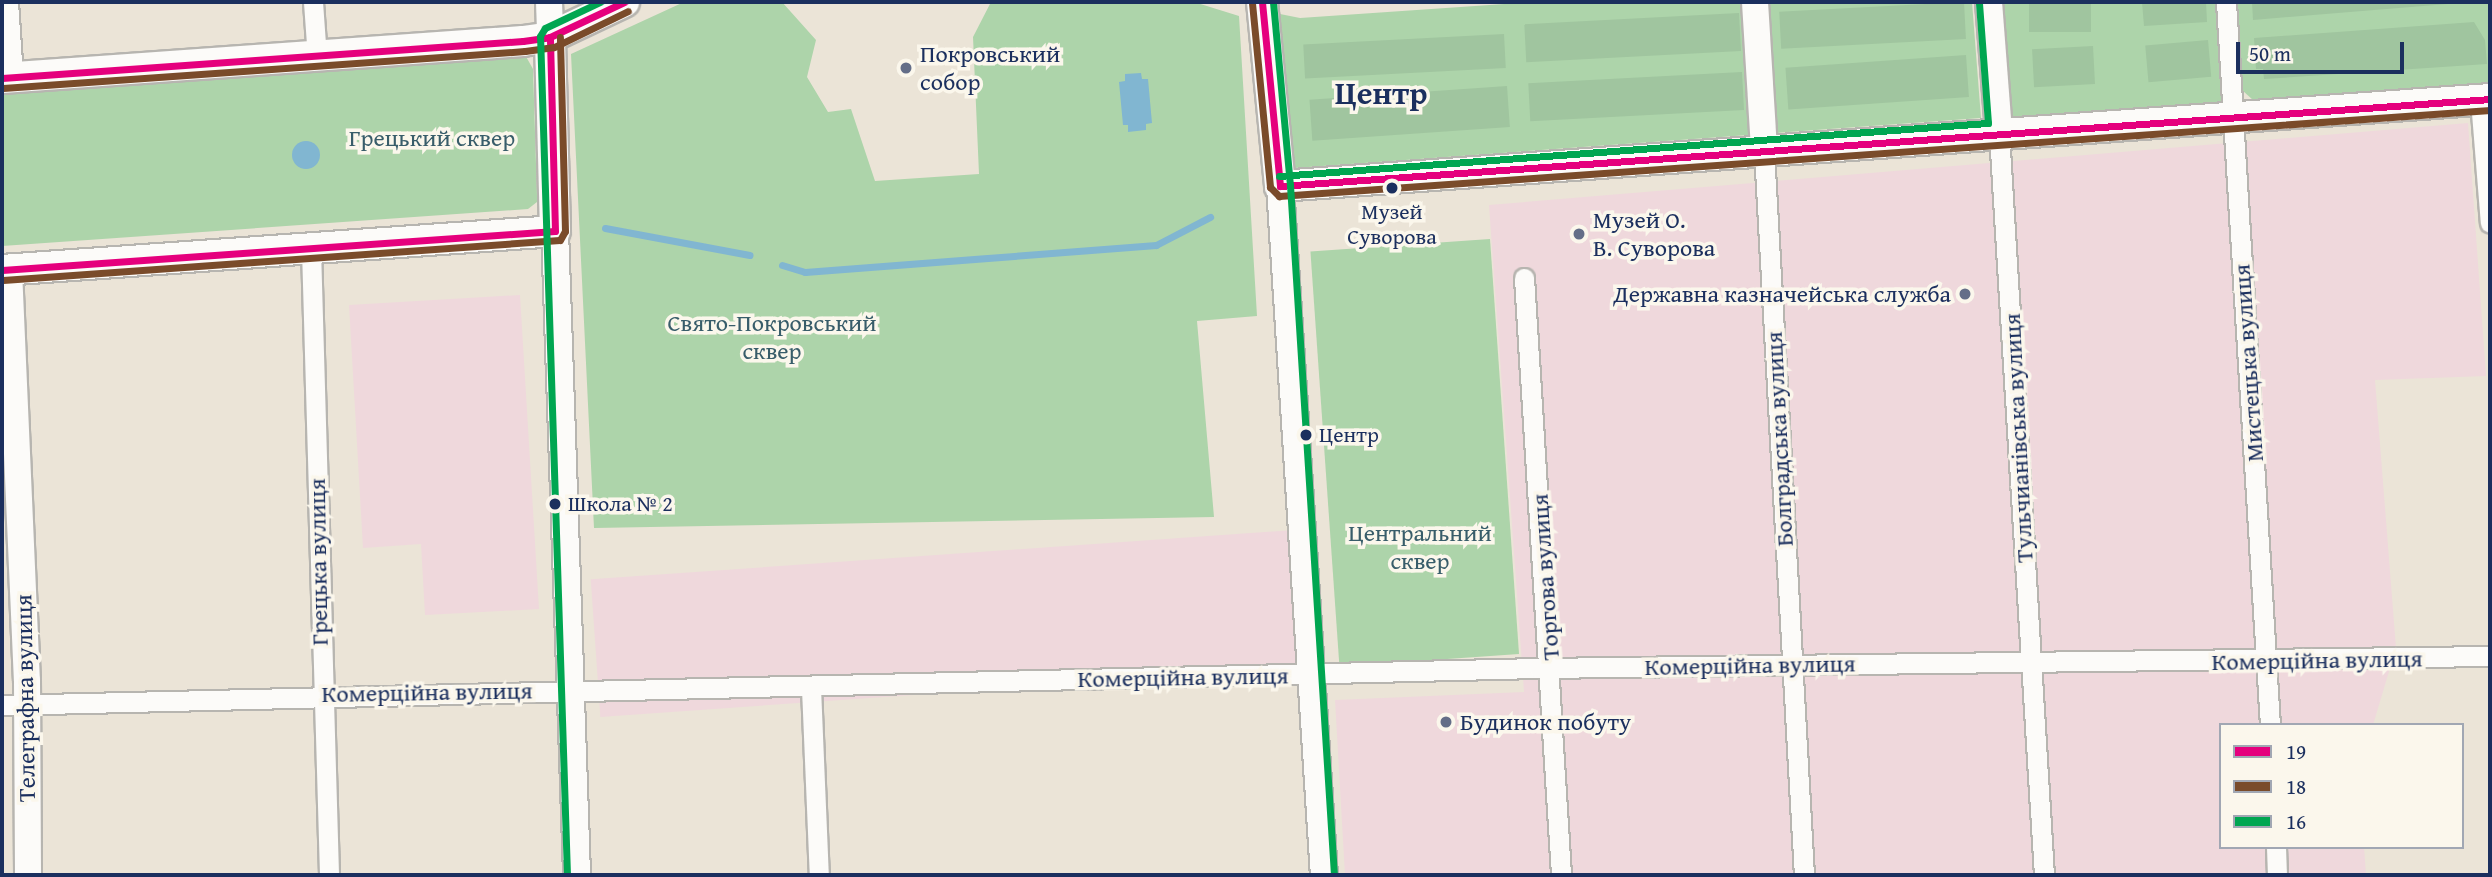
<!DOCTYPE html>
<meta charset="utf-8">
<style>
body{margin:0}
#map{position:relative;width:2492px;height:877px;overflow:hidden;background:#ebe4d7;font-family:"Gentium Book Plus",serif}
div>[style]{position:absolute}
.built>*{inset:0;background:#efd8dc;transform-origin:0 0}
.green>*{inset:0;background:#add4aa;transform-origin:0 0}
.forest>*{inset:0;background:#a0c59f;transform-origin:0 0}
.water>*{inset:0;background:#81b6d1}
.round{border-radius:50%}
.stream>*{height:7px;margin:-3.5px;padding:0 3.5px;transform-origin:3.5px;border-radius:3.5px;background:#81b6d1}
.roads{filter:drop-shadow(2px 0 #b7b5b0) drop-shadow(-2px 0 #b7b5b0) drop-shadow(0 2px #b7b5b0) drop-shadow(0 -2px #b7b5b0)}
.street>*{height:19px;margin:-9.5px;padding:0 9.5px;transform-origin:9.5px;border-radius:9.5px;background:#fcfbf9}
.secondary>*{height:26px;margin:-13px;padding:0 13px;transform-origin:13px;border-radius:13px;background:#fcfbf9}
.primary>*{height:30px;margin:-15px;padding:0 15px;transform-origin:15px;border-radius:15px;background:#fcfbf9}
.bus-1>*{height:7px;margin:-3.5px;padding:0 3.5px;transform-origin:3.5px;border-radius:3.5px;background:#e5007d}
.bus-2>*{height:7px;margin:-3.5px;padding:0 3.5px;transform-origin:3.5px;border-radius:3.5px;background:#7a4b2a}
.bus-3>*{height:7px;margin:-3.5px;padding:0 3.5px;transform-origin:3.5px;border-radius:3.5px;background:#00a651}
.dots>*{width:19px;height:19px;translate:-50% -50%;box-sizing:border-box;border:4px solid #fbf7ec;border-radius:50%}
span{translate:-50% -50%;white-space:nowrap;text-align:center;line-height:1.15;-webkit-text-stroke:7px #fbf7ec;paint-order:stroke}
.bus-label{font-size:22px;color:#1b2f5e}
.left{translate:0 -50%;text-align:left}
.poi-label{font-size:24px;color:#1b2f5e}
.right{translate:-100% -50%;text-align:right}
.park-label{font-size:24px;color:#385d6a}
.street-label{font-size:24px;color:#1b2f5e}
.district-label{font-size:32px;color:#1b2f5e;font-weight:700}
.frame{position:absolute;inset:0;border:4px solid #1b2f5e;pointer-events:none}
.legend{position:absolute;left:2219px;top:723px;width:245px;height:126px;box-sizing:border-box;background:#fbf7ec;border:2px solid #a1a7b3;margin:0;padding:9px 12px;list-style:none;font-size:21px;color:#1b2f5e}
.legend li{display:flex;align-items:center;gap:14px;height:35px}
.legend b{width:35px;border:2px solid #a1a7b3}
.scale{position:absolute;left:2236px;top:42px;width:168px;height:32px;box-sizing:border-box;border:4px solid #1b2f5e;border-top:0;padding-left:9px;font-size:21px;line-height:24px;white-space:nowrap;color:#1b2f5e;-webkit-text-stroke:5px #fbf7ec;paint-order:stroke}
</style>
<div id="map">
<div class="built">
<i style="clip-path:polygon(2468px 123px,2486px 376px,2375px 380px,2396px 648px,2373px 725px,2221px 725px,2221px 847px,2364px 847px,2366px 875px,1345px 875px,1335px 700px,1524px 692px,1489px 205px)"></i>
<i style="clip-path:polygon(520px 295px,539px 609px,425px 615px,421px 544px,363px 548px,349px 305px)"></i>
<i style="left:1295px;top:530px;width:138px;height:706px;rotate:86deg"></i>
</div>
<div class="green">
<i style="clip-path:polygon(684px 2px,782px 2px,816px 40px,807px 77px,828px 112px,851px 109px,875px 181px,979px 174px,973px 37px,991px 2px,1194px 2px,1239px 16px,1257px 316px,1197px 321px,1214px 517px,594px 528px,571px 54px)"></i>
<i style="clip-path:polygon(1535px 2px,1972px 2px,1981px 118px,1295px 168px,1280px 14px,1300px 18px)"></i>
<i style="clip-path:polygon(1997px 2px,2220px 2px,2224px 103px,2210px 111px,2010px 120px)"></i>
<i style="clip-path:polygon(2237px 2px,2490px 2px,2490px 84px,2253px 100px,2243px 91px)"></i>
<i style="clip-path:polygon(524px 53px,533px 69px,537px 195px,537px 202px,528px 209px,2px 246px,2px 94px)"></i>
<i style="left:1490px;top:239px;width:416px;height:180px;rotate:86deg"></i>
</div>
<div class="forest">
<i style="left:1964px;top:2px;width:37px;height:185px;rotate:87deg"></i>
<i style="left:2029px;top:2px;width:62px;height:30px"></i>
<i style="clip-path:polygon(2142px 2px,2206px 2px,2207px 22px,2144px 26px)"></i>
<i style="clip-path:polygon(2252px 2px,2472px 2px,2253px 20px)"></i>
<i style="left:1739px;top:13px;width:38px;height:215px;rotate:87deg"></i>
<i style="clip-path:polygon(2474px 22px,2485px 40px,2487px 64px,2264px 79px,2263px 69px,2256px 69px,2254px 38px)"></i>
<i style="left:1504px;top:34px;width:34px;height:201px;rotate:87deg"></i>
<i style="left:2208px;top:40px;width:37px;height:63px;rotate:85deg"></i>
<i style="left:2093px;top:46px;width:38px;height:61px;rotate:87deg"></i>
<i style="left:1966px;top:55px;width:42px;height:181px;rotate:86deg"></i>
<i style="left:1742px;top:72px;width:38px;height:214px;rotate:87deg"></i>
<i style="left:1507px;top:86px;width:41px;height:198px;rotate:86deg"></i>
</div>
<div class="water">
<i style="clip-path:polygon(1141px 73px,1142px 79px,1148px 79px,1152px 123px,1146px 124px,1146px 130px,1128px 132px,1128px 125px,1123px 125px,1119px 82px,1125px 81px,1125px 74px)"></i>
<i class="round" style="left:292px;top:141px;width:28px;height:28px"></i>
</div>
<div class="stream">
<i style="left:605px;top:228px;width:147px;rotate:10.6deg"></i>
<i style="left:782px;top:265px;width:24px;rotate:17deg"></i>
<i style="left:805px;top:272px;width:352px;rotate:-4.4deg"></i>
<i style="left:1156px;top:245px;width:61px;rotate:-27.4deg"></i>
</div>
<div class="roads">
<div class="street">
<i style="left:8px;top:2px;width:75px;rotate:86.2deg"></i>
<i style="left:313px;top:2px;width:42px;rotate:85.9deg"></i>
<i style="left:2226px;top:2px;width:724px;rotate:86.52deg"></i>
<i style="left:2480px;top:100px;width:123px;rotate:85.4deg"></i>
<i style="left:1999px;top:133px;width:743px;rotate:86.53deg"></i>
<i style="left:1764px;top:151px;width:725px;rotate:86.84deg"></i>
<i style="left:311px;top:249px;width:626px;rotate:88.35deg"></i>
<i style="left:1524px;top:278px;width:598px;rotate:86.45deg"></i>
<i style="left:811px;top:688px;width:187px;rotate:87.6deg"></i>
<i style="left:2px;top:705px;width:1537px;rotate:-1.38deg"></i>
<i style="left:1539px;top:668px;width:951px;rotate:-0.72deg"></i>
<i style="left:2276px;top:847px;width:28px;rotate:88deg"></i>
</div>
<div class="secondary">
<i style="left:549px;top:2px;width:35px;rotate:88deg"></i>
<i style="left:1755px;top:2px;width:149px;rotate:86.5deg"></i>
<i style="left:1989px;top:2px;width:131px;rotate:85.6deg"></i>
<i style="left:1280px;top:186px;width:690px;rotate:86.35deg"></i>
<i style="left:555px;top:231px;width:644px;rotate:88.04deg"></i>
<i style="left:9px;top:270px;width:411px;rotate:87.5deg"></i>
<i style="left:27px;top:681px;width:194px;rotate:89.7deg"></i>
</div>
<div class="primary">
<i style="left:1262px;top:2px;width:185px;rotate:84.4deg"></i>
<i style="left:1280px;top:186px;width:1213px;rotate:-4.11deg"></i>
<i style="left:2px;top:78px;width:522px;rotate:-4.06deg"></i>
<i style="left:523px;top:41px;width:27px;rotate:-8deg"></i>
<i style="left:550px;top:37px;width:82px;rotate:-25.3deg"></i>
<i style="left:2px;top:270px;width:554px;rotate:-4.03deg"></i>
<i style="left:555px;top:231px;width:194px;rotate:-91.5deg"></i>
</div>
</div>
<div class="bus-1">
<i style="left:1262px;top:2px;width:185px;rotate:84.4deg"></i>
<i style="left:1280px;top:186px;width:1213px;rotate:-4.11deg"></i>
<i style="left:2px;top:78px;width:522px;rotate:-4.06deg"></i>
<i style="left:523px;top:41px;width:27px;rotate:-8deg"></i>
<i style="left:550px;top:37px;width:82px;rotate:-25.3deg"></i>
<i style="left:2px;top:270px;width:554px;rotate:-4.03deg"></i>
<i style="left:555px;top:231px;width:194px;rotate:-91.5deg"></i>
</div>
<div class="bus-2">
<i style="left:1252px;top:3px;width:185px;rotate:84.4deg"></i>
<i style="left:1270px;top:187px;width:13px;rotate:45deg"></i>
<i style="left:1279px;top:196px;width:1214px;rotate:-4.06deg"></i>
<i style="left:3px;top:88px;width:523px;rotate:-4.05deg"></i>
<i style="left:525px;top:51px;width:29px;rotate:-8deg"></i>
<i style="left:554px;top:47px;width:82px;rotate:-25.9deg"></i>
<i style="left:3px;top:280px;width:558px;rotate:-4.11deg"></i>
<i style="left:560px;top:240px;width:10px;rotate:-61deg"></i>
<i style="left:565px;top:231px;width:194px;rotate:-91.5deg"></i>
</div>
<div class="bus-3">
<i style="left:1273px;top:2px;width:184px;rotate:84.7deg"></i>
<i style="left:1290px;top:185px;width:690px;rotate:86.35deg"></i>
<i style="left:1279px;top:176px;width:711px;rotate:-4.28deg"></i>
<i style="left:1988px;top:123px;width:120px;rotate:-94.3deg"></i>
<i style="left:567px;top:875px;width:839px;rotate:-91.84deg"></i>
<i style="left:540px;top:36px;width:9px;rotate:-58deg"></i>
<i style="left:545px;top:28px;width:61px;rotate:-25.3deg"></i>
</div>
<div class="dots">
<i style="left:906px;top:68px;background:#646e88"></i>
<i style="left:1392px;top:188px;background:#1b2f5e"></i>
<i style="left:1579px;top:234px;background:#646e88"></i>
<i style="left:1965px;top:294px;background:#646e88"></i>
<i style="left:1306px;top:435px;background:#1b2f5e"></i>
<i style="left:555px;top:504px;background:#1b2f5e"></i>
<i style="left:1446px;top:722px;background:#646e88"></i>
</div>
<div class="bus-label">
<span style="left:1392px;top:224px">Музей<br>Суворова</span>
<span class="left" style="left:1319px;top:435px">Центр</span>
<span class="left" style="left:568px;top:504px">Школа № 2</span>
</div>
<div class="poi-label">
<span class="left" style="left:920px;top:68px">Покровський<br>собор</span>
<span class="left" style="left:1593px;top:234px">Музей О.<br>В. Суворова</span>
<span class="right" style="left:1951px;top:294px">Державна казначейська служба</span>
<span class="left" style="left:1460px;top:722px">Будинок побуту</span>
</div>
<div class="park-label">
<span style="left:432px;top:138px">Грецький сквер</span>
<span style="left:772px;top:337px">Свято-Покровський<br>сквер</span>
<span style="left:1420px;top:547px">Центральний<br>сквер</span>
</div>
<div class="street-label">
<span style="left:2248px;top:363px;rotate:-94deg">Мистецька вулиця</span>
<span style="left:2018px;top:438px;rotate:-93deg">Тульчианівська вулиця</span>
<span style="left:1779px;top:439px;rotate:-93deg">Болградська вулиця</span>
<span style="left:318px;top:562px;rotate:-91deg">Грецька вулиця</span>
<span style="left:1545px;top:577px;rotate:-94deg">Торгова вулиця</span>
<span style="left:2317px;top:660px;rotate:-1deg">Комерційна вулиця</span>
<span style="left:1750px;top:665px;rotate:-1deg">Комерційна вулиця</span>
<span style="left:1183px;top:677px;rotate:-1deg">Комерційна вулиця</span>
<span style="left:427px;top:692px;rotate:-1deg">Комерційна вулиця</span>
<span style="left:25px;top:698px;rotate:-91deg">Телеграфна вулиця</span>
</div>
<div class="district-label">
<span style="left:1381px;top:93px">Центр</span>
</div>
<div class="frame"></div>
<ul class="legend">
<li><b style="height:9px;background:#e5007d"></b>19</li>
<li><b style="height:9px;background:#7a4b2a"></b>18</li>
<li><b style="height:9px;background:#00a651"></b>16</li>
</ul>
<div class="scale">50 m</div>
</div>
